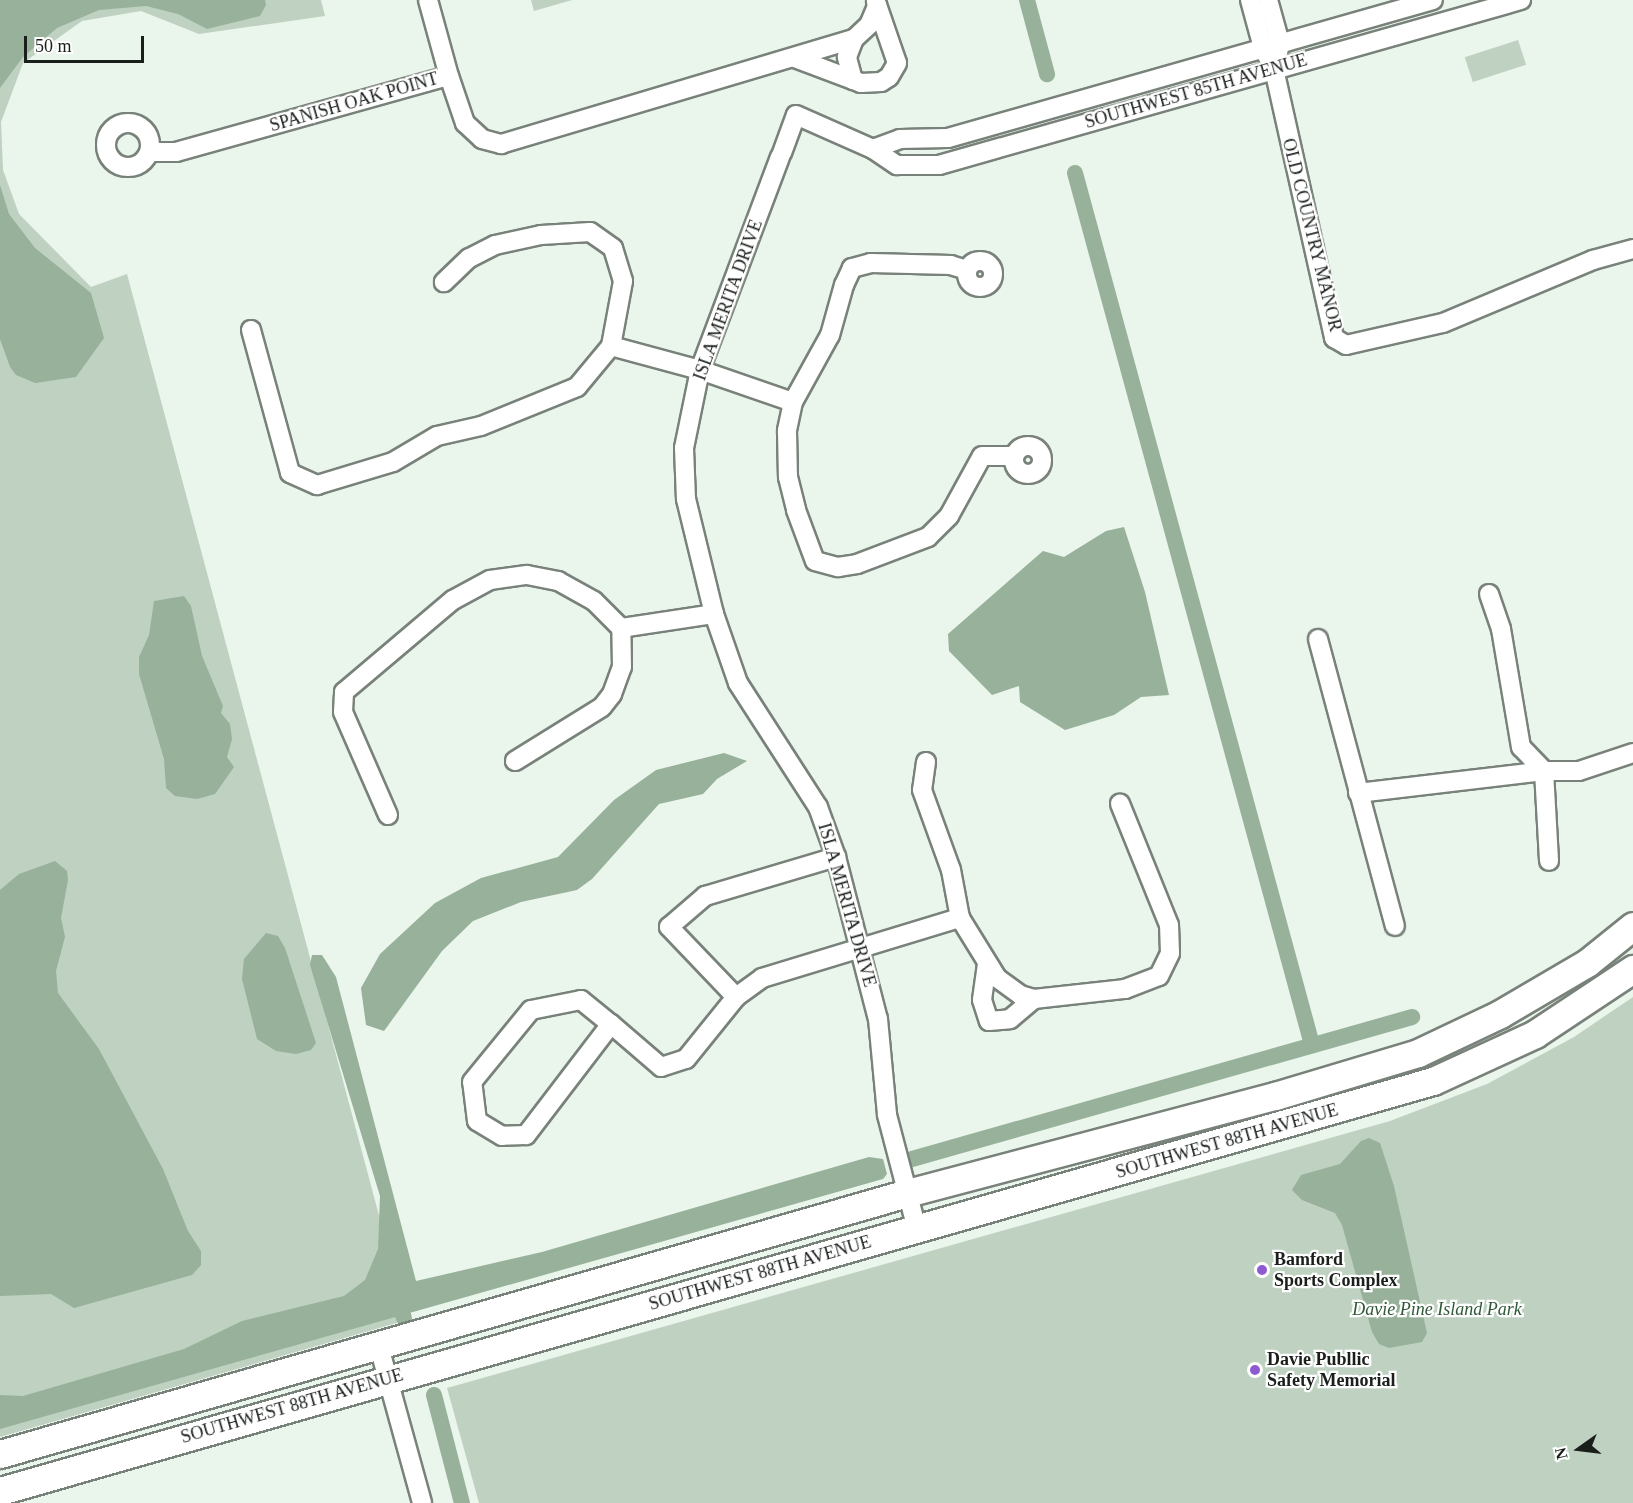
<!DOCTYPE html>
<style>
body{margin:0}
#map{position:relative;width:1633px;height:1503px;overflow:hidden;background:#eaf5eb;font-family:Georgia,serif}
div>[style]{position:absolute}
.green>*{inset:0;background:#bfd1c1;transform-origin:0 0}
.water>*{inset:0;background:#97b19b}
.canal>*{height:16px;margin:-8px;padding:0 8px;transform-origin:8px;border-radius:8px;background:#97b19b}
.roads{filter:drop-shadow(2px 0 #79827a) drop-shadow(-2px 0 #79827a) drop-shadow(0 2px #79827a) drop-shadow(0 -2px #79827a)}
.minor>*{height:18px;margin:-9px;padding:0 9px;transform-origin:9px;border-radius:9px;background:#fff}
.minor>.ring{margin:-9px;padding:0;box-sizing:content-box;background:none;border:18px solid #fff;border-radius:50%}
.secondary>*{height:27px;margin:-13.5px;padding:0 13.5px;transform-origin:13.5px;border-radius:13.5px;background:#fff}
.dots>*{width:16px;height:16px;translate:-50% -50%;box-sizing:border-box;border:3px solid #fefffe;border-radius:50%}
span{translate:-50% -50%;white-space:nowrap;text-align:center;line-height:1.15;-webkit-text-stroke:4.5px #fefffe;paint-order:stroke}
.street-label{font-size:18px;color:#1b1f1c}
.poi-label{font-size:18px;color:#1b1f1c;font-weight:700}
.left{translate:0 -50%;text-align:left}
.park-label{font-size:18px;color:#2f5837;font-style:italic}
.north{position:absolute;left:1549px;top:1419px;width:60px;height:60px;-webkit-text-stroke:4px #fefffe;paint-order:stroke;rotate:256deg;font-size:16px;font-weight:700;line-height:24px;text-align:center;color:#1b1f1c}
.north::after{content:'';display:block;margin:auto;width:21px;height:27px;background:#1b1f1c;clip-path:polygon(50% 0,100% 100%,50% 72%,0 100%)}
.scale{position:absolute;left:24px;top:36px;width:120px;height:27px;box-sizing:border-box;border:3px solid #1b1f1c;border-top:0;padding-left:8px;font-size:18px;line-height:21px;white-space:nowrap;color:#1b1f1c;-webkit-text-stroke:4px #fefffe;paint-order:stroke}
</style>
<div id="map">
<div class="green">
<i style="clip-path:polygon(0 0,321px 0,325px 16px,199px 34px,141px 11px,82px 21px,23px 63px,1px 122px,3px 170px,19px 214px,91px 287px,127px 274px,407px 1320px,0 1437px)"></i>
<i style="clip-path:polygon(531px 0,572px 0,534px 11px)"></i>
<i style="left:1518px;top:40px;width:26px;height:56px;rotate:72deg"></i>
<i style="clip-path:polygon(1633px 997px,1633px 1503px,479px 1503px,447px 1388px,1390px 1121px,1487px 1084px,1574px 1037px)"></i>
</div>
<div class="water">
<i style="clip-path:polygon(0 0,265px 0,266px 5px,260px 16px,207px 29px,178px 14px,146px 6px,99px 10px,57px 28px,23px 57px,0 88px)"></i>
<i style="clip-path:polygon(0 185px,9px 214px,35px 248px,91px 293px,104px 338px,76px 377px,35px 383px,16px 375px,10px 367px,0 339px)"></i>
<i style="clip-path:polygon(1124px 527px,1145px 592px,1169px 695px,1141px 697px,1114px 715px,1065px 730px,1020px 702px,1019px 686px,992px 695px,949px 651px,948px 634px,1043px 551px,1064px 557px,1106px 531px)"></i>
<i style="clip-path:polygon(184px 596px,191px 606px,202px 656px,223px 706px,221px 713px,230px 724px,232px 739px,227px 757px,234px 767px,215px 794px,197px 799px,175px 796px,166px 788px,164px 759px,139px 674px,139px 657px,149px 635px,154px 601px)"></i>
<i style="clip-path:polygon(724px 753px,747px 761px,717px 779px,703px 794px,659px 804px,592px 879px,577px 890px,521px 902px,473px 921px,442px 951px,384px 1031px,366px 1025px,361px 988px,380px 954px,435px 903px,481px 878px,558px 857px,614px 800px,656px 770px)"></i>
<i style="clip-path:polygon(55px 861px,67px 871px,68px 880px,61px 918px,65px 937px,56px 971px,58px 993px,99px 1049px,163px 1169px,188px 1231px,201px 1251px,201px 1265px,192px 1275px,74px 1308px,51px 1294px,0 1296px,0 890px,19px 874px)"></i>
<i style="clip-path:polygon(266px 933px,278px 936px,285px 948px,316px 1043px,311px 1050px,296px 1054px,276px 1051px,257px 1039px,242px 979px,244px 959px)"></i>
<i style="clip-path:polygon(312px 955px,322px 955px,336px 977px,416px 1281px,542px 1252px,869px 1157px,883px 1159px,887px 1174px,883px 1179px,0 1429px,0 1395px,23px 1396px,184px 1349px,242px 1321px,344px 1296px,365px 1280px,378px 1249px,380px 1196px,310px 965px)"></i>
<i style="clip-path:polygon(1369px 1138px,1380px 1143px,1394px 1186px,1427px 1333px,1422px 1342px,1389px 1348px,1379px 1344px,1372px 1332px,1342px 1225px,1335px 1213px,1302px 1200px,1292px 1190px,1301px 1175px,1340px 1164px,1361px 1141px)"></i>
</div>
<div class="canal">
<i style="left:1027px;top:0;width:77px;rotate:74.9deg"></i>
<i style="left:1075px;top:173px;width:904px;rotate:74.79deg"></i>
<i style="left:912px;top:1159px;width:520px;rotate:-15.85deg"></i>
<i style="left:403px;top:1315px;width:3px;rotate:72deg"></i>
<i style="left:434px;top:1395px;width:112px;rotate:75.5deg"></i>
</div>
<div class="roads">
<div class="minor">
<i style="left:428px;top:0;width:79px;rotate:74.6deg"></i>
<i style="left:1250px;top:0;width:50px;rotate:74.8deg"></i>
<i style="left:1263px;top:48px;width:24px;rotate:62deg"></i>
<i style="left:1274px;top:69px;width:276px;rotate:77.4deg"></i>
<i style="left:1334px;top:338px;width:14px;rotate:30deg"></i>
<i style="left:1346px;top:345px;width:99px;rotate:-12.8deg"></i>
<i style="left:1443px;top:323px;width:163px;rotate:-22.8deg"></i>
<i style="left:1593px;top:260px;width:41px;rotate:-15.4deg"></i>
<i style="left:1268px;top:0;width:45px;rotate:74.4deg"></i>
<i style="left:1280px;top:43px;width:10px;rotate:101deg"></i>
<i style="left:795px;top:58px;width:71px;rotate:20.7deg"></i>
<i style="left:861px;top:83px;width:20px;rotate:-3deg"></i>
<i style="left:881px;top:82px;width:9px;rotate:-32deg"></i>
<i style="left:889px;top:77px;width:16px;rotate:-60deg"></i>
<i style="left:897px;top:63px;width:65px;rotate:-109deg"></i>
<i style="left:853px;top:80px;width:24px;rotate:-105deg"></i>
<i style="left:847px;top:57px;width:19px;rotate:-69deg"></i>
<i class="ring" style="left:106px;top:123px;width:26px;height:26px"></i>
<i style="left:873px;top:149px;width:29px;rotate:-20deg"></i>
<i style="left:900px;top:139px;width:48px;rotate:-1.2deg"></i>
<i style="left:948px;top:138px;width:504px;rotate:-15.88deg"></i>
<i style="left:150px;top:152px;width:26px"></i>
<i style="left:176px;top:152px;width:283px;rotate:-15.6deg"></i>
<i style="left:449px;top:76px;width:50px;rotate:71.2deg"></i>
<i style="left:465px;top:123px;width:23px;rotate:43deg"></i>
<i style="left:482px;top:139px;width:20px;rotate:15deg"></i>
<i style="left:501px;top:144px;width:368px;rotate:-16.6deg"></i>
<i style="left:854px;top:39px;width:21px;rotate:-43deg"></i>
<i style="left:869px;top:25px;width:21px;rotate:-67deg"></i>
<i style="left:782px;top:153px;width:40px;rotate:-69.8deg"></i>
<i style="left:796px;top:115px;width:84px;rotate:23.8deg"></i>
<i style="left:873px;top:149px;width:29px;rotate:34deg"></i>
<i style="left:897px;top:165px;width:42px"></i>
<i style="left:939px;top:165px;width:605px;rotate:-15.83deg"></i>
<i style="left:780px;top:157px;width:228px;rotate:110.6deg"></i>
<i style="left:700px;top:370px;width:80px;rotate:101.6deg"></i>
<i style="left:684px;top:448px;width:51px;rotate:87.8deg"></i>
<i style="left:686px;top:499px;width:118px;rotate:76.3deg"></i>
<i style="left:714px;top:614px;width:73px;rotate:70.8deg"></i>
<i style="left:738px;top:683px;width:148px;rotate:57.2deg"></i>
<i style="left:818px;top:807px;width:53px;rotate:70.2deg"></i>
<i style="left:836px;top:857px;width:167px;rotate:75.5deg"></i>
<i style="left:878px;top:1019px;width:96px;rotate:84.6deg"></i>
<i style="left:887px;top:1115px;width:118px;rotate:75.3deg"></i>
<i class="ring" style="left:967px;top:261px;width:8px;height:8px"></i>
<i style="left:967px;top:270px;width:17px;rotate:-163deg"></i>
<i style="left:951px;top:265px;width:80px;rotate:-178.6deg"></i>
<i style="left:871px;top:263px;width:20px;rotate:165deg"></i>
<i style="left:852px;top:268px;width:19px;rotate:115deg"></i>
<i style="left:844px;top:285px;width:52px;rotate:105.6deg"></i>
<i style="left:830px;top:335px;width:77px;rotate:118.9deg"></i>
<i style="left:793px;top:402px;width:30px;rotate:102deg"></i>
<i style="left:787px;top:431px;width:46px;rotate:88.8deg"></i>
<i style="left:788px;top:477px;width:34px;rotate:76deg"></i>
<i style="left:796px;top:510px;width:54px;rotate:69.6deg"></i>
<i style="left:815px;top:561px;width:24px;rotate:15deg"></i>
<i style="left:838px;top:567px;width:19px;rotate:-9deg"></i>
<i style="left:857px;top:564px;width:76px;rotate:-20.8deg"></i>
<i style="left:928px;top:537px;width:30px;rotate:-45deg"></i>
<i style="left:949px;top:516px;width:68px;rotate:-61.2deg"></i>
<i style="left:982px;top:456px;width:32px"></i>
<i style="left:251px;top:330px;width:148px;rotate:74.7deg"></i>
<i style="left:290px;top:473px;width:30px;rotate:24deg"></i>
<i style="left:317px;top:485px;width:79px;rotate:-16.8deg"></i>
<i style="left:393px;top:462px;width:51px;rotate:-30.6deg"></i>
<i style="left:437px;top:436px;width:45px;rotate:-12.8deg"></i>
<i style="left:481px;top:426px;width:104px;rotate:-22.1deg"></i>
<i style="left:577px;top:387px;width:53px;rotate:-50.3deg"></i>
<i style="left:611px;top:346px;width:66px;rotate:-79.5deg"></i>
<i style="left:623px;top:281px;width:34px;rotate:-107deg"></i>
<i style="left:613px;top:248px;width:28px;rotate:-145deg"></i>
<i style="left:590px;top:232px;width:49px;rotate:176.5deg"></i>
<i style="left:541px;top:235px;width:47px;rotate:167.7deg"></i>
<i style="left:495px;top:245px;width:29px;rotate:153deg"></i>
<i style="left:469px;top:258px;width:35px;rotate:136deg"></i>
<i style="left:611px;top:346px;width:92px;rotate:15.1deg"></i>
<i style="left:700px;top:370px;width:98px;rotate:19deg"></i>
<i class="ring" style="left:1014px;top:446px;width:10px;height:10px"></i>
<i style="left:1489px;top:594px;width:37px;rotate:71deg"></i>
<i style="left:1501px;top:629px;width:120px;rotate:80.4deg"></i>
<i style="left:1521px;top:747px;width:33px;rotate:46deg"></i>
<i style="left:1544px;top:771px;width:90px;rotate:86.8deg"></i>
<i style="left:621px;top:628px;width:94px;rotate:-8.6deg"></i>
<i style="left:1318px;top:639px;width:297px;rotate:75deg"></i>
<i style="left:515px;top:761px;width:102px;rotate:-31.8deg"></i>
<i style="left:602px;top:707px;width:16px;rotate:-52deg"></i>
<i style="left:612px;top:694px;width:29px;rotate:-70deg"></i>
<i style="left:622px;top:667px;width:39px;rotate:-91deg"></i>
<i style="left:926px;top:762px;width:28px;rotate:98deg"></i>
<i style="left:922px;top:790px;width:85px;rotate:70.1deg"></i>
<i style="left:951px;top:870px;width:49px;rotate:79.4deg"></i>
<i style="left:960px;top:918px;width:70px;rotate:58.3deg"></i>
<i style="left:997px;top:978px;width:29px;rotate:36deg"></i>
<i style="left:1020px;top:995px;width:15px;rotate:16deg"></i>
<i style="left:1034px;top:999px;width:92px;rotate:-6.3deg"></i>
<i style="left:1125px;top:989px;width:36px;rotate:-21deg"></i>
<i style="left:1159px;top:976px;width:25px;rotate:-64deg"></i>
<i style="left:1170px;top:953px;width:28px;rotate:-92deg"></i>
<i style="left:1169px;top:925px;width:131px;rotate:-112deg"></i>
<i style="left:1358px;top:793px;width:187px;rotate:-6.7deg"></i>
<i style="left:1544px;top:771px;width:35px"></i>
<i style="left:1579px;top:771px;width:57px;rotate:-18.4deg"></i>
<i style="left:388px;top:815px;width:112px;rotate:-113.6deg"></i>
<i style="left:343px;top:712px;width:20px;rotate:-87deg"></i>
<i style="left:344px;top:692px;width:143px;rotate:-40.2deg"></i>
<i style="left:453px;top:600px;width:42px;rotate:-28.4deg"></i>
<i style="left:490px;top:580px;width:37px;rotate:-8deg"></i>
<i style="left:527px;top:575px;width:32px;rotate:11deg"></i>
<i style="left:558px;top:581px;width:41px;rotate:29.1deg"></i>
<i style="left:594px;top:601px;width:38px;rotate:45deg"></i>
<i style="left:987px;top:964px;width:36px;rotate:98deg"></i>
<i style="left:982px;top:1000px;width:22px;rotate:72deg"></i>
<i style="left:989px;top:1021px;width:21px;rotate:-5deg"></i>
<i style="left:1010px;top:1019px;width:31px;rotate:-40deg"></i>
<i style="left:736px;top:997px;width:97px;rotate:-133.7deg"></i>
<i style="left:669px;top:927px;width:48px;rotate:-40.7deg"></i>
<i style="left:705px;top:896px;width:137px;rotate:-16.6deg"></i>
<i style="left:581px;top:1000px;width:38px;rotate:39deg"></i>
<i style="left:611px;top:1024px;width:140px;rotate:127.4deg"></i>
<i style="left:526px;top:1135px;width:24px;rotate:178deg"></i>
<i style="left:502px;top:1136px;width:29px;rotate:-149deg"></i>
<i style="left:477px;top:1121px;width:39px;rotate:-97deg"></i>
<i style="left:472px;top:1082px;width:93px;rotate:-50.7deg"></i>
<i style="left:531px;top:1010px;width:51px;rotate:-11.3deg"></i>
<i style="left:611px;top:1024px;width:66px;rotate:40.7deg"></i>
<i style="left:661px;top:1067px;width:26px;rotate:-18deg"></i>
<i style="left:686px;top:1059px;width:80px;rotate:-51.1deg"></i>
<i style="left:736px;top:997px;width:32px;rotate:-36deg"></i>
<i style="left:762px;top:978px;width:207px;rotate:-16.9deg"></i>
<i style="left:378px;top:1343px;width:166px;rotate:74.6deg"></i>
</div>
<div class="secondary">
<i style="left:0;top:1454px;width:944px;rotate:-16.05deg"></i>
<i style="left:907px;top:1193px;width:381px;rotate:-14.8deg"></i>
<i style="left:1275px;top:1096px;width:149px;rotate:-16.7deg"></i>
<i style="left:1418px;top:1053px;width:91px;rotate:-25.4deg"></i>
<i style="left:1500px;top:1014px;width:101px;rotate:-30.4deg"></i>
<i style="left:1587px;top:963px;width:59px;rotate:-38.8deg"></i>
<i style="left:0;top:1491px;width:1490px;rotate:-15.97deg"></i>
<i style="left:1433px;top:1081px;width:112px;rotate:-24.7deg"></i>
<i style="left:1535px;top:1034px;width:118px;rotate:-33.6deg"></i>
</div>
</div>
<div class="dots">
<i style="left:1262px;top:1270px;background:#8e5ad2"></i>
<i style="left:1255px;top:1370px;background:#8e5ad2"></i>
</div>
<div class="street-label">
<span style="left:1196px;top:91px;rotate:-16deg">SOUTHWEST 85TH AVENUE</span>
<span style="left:354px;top:102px;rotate:-16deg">SPANISH OAK POINT</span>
<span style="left:1312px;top:235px;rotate:76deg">OLD COUNTRY MANOR</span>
<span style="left:728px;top:300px;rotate:-70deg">ISLA MERITA DRIVE</span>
<span style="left:847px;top:905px;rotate:74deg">ISLA MERITA DRIVE</span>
<span style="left:1227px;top:1141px;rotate:-16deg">SOUTHWEST 88TH AVENUE</span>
<span style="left:760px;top:1273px;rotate:-16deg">SOUTHWEST 88TH AVENUE</span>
<span style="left:292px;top:1406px;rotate:-16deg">SOUTHWEST 88TH AVENUE</span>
</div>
<div class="poi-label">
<span class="left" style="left:1274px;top:1270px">Bamford<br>Sports Complex</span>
<span class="left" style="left:1267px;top:1370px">Davie Publlic<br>Safety Memorial</span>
</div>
<div class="park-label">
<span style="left:1437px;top:1309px">Davie Pine Island Park</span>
</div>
<div class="north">N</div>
<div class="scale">50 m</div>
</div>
